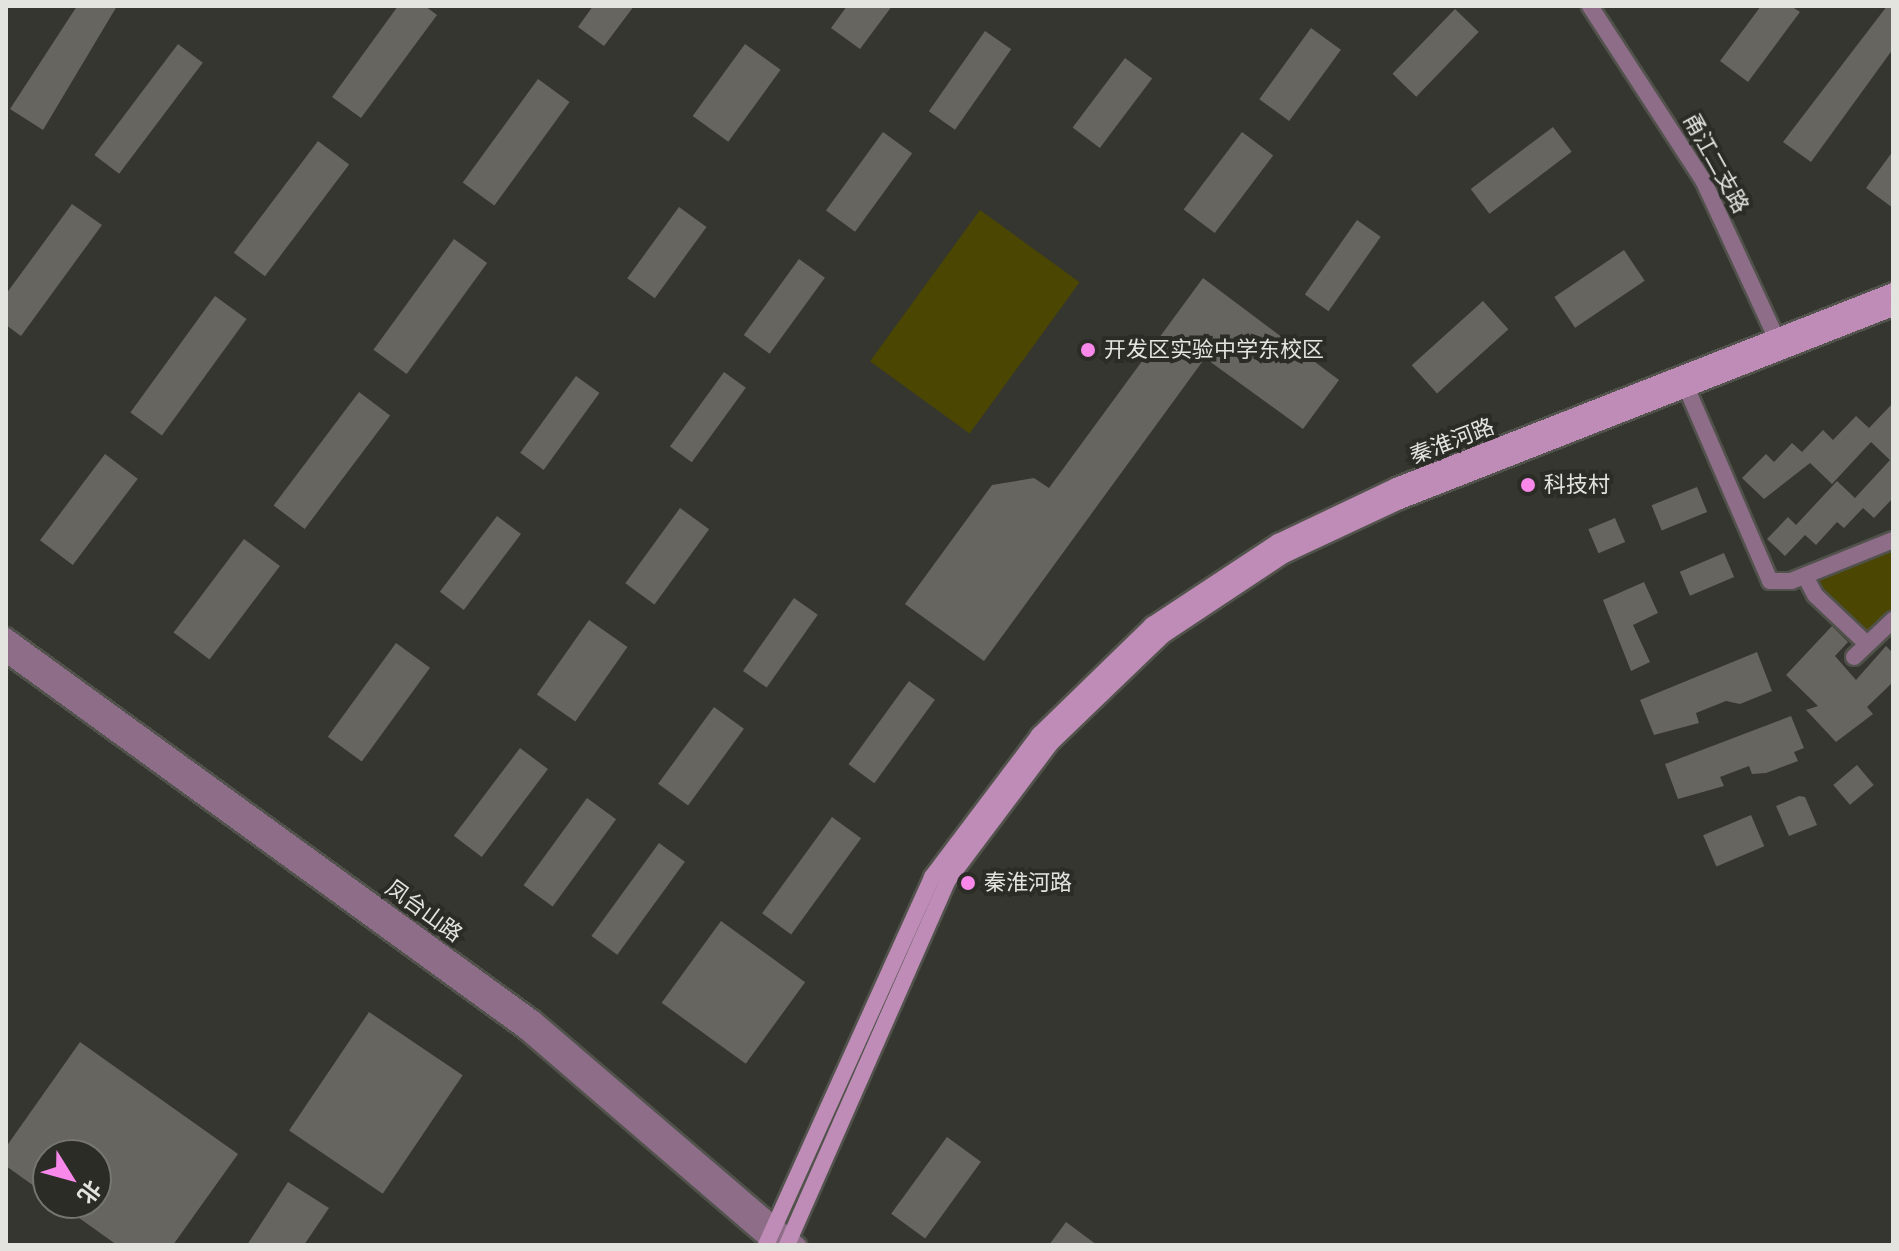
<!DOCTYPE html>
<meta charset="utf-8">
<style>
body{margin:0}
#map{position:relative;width:1899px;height:1251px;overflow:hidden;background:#363630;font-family:Quicksand,"Noto Sans SC",sans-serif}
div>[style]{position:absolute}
.green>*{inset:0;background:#4b4602;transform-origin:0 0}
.building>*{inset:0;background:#666560;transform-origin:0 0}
.roads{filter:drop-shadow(2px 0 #52524c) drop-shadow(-2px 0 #52524c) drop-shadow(0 2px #52524c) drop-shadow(0 -2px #52524c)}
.minor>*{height:16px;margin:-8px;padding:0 8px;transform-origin:8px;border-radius:8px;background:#8d6d88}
.tertiary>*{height:16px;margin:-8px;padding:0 8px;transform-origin:8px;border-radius:8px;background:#8d6d88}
.secondary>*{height:16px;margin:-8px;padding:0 8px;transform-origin:8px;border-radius:8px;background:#bf8cb7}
.dots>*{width:22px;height:22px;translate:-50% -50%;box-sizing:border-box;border:4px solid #2c2c27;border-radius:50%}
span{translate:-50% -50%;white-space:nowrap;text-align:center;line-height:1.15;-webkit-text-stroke:8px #2c2c27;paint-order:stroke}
.street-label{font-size:22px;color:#e3e3e0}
.poi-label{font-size:22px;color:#e3e3e0}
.left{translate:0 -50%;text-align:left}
.frame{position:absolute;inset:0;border:8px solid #e3e3e0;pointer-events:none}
.north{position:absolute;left:32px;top:1139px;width:80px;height:80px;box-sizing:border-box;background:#2c2c27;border:2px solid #757571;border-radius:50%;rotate:127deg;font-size:22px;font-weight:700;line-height:32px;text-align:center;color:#e3e3e0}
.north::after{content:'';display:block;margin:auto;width:28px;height:36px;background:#f888ea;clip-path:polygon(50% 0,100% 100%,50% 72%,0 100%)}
</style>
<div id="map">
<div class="green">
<i style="left:980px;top:210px;width:123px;height:187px;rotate:36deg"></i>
<i style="clip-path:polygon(1893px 546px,1893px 613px,1865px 636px,1819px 591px,1817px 576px)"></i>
</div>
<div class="building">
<i style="clip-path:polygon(77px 6px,117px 6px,43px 130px,10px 109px)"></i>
<i style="clip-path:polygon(398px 6px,425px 6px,437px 15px,361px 118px,332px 97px)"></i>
<i style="clip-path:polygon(593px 6px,634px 6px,604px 46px,578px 27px)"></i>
<i style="clip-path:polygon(847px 6px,892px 6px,860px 49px,831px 28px)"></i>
<i style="clip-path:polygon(1761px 6px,1791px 6px,1800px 12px,1748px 82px,1720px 61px)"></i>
<i style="clip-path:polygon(1887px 6px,1893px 6px,1893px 49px,1811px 162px,1783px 142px)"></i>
<i style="left:1455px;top:9px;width:33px;height:90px;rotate:44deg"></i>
<i style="left:1311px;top:28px;width:37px;height:88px;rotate:36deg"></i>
<i style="left:985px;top:31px;width:32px;height:98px;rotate:35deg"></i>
<i style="left:178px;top:44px;width:31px;height:139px;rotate:37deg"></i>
<i style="left:745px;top:44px;width:44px;height:89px;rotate:36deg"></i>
<i style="left:1125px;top:58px;width:34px;height:87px;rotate:37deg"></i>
<i style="left:538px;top:79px;width:39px;height:128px;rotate:36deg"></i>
<i style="left:1553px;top:127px;width:31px;height:103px;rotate:53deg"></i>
<i style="left:883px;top:132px;width:36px;height:97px;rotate:36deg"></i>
<i style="left:1242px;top:132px;width:39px;height:97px;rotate:37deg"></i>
<i style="left:318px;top:141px;width:39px;height:140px;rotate:37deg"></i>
<i style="clip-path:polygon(1893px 151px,1893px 208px,1866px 188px)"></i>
<i style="clip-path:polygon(72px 204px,102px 225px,21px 336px,6px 325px,6px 294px)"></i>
<i style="left:679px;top:207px;width:34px;height:88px;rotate:36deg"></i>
<i style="left:1357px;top:220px;width:29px;height:91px;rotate:35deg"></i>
<i style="left:454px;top:239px;width:41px;height:137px;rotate:36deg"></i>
<i style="left:1624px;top:250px;width:37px;height:84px;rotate:56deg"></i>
<i style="left:799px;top:259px;width:32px;height:94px;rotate:36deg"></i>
<i style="clip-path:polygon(1203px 278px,1339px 380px,1303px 429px,1205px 358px,984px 661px,905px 604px,992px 485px,1034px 478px,1049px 488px)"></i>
<i style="left:215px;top:296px;width:39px;height:144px;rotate:36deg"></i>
<i style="left:1483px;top:301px;width:38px;height:96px;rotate:48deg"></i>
<i style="left:724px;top:372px;width:27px;height:92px;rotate:36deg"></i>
<i style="left:576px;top:376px;width:29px;height:95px;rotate:36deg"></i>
<i style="left:359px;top:392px;width:39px;height:142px;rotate:37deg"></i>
<i style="clip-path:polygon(1893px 403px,1893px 498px,1874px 518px,1863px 508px,1844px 528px,1837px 522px,1816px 545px,1805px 535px,1785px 556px,1767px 539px,1788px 517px,1796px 525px,1837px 481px,1855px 498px,1890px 460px,1871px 442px,1832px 484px,1810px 463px,1764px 499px,1742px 478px,1766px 454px,1774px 462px,1792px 443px,1802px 452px,1823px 430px,1833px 440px,1856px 416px,1869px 428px)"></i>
<i style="left:105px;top:454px;width:41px;height:108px;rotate:37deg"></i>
<i style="left:1697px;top:487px;width:27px;height:49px;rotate:68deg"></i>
<i style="left:680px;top:508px;width:36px;height:93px;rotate:36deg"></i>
<i style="left:497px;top:516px;width:30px;height:95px;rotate:37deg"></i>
<i style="left:1615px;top:518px;width:26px;height:29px;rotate:67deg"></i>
<i style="left:244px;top:539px;width:45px;height:117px;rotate:37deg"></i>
<i style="left:1724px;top:553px;width:26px;height:48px;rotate:67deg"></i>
<i style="clip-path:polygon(1644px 582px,1658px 613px,1633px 625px,1650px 662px,1631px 671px,1603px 600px)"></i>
<i style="left:794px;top:598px;width:29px;height:89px;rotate:35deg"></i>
<i style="left:589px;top:620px;width:47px;height:91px;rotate:35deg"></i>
<i style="clip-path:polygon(1832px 626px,1848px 642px,1835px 656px,1856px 680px,1886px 646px,1893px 653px,1893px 682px,1867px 707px,1873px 714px,1836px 742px,1806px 710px,1818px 706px,1786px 675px)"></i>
<i style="left:396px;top:643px;width:42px;height:116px;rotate:36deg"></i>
<i style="clip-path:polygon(1757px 652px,1772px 691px,1740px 704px,1726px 701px,1696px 713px,1699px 723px,1654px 735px,1640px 700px)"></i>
<i style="left:909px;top:681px;width:32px;height:103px;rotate:36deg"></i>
<i style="left:714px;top:707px;width:37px;height:95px;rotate:36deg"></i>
<i style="clip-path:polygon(1791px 716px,1804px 748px,1794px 752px,1798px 761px,1766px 773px,1752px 774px,1749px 766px,1720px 777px,1724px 786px,1678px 799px,1665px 764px)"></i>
<i style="left:520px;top:748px;width:35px;height:110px;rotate:37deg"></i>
<i style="left:1857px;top:765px;width:26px;height:31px;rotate:50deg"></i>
<i style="clip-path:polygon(1799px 796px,1805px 797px,1817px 825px,1789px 836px,1776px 806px)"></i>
<i style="left:587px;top:798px;width:36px;height:108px;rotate:36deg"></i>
<i style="left:1751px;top:815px;width:34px;height:52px;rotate:67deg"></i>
<i style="left:832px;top:817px;width:36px;height:119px;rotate:36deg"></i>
<i style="left:659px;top:843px;width:32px;height:115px;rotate:36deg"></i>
<i style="left:721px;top:921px;width:104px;height:101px;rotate:36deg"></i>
<i style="left:369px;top:1012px;width:113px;height:143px;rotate:34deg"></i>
<i style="clip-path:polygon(80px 1042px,238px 1154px,173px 1245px,117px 1245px,58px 1203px,96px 1203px,96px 1155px,48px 1155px,48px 1196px,6px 1166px,6px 1147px)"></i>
<i style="left:947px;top:1137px;width:42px;height:95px;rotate:36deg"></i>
<i style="clip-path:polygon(288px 1182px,329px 1208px,304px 1245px,247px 1245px)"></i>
<i style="clip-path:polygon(1066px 1222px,1097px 1245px,1049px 1245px)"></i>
</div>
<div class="roads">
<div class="minor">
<i style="left:1687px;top:389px;width:209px;rotate:66.6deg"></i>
<i style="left:1770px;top:581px;width:21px"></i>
<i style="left:1791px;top:581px;width:110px;rotate:-21.9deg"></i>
<i style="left:1805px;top:576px;width:21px;rotate:62deg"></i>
<i style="left:1815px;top:595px;width:70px;rotate:43.3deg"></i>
<i style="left:1854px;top:657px;width:54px;rotate:-43.5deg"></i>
</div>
<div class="tertiary">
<i style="left:1590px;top:6px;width:207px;rotate:57deg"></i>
<i style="left:1703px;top:180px;width:185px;rotate:65.1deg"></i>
<i style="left:6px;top:636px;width:652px;rotate:35.96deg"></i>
<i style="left:534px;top:1019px;width:348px;rotate:40.6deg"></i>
<i style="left:6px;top:654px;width:641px;rotate:35.99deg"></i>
<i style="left:525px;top:1031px;width:328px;rotate:40.7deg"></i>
</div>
<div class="secondary">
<i style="left:766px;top:1245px;width:404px;rotate:-65.7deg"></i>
<i style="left:932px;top:877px;width:178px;rotate:-53deg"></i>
<i style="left:1039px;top:735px;width:158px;rotate:-44.2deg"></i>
<i style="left:1152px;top:625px;width:151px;rotate:-33.4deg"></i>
<i style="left:1278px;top:542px;width:131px;rotate:-25.4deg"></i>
<i style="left:1396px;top:486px;width:534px;rotate:-21.42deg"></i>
<i style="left:787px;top:1245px;width:399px;rotate:-66.2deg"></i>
<i style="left:948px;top:880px;width:171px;rotate:-53.1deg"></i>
<i style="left:1051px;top:743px;width:154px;rotate:-43.9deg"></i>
<i style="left:1162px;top:636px;width:146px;rotate:-33.6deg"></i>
<i style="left:1284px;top:555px;width:128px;rotate:-25deg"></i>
<i style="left:1400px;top:501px;width:529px;rotate:-21.38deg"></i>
</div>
</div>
<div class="dots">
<i style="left:1088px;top:350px;background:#f888ea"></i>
<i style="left:1528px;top:485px;background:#f888ea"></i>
<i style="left:968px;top:883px;background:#f888ea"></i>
</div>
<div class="street-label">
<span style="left:1716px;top:163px;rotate:61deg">甬江二支路</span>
<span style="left:1452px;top:441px;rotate:-21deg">秦淮河路</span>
<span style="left:424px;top:911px;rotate:36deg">凤台山路</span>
</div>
<div class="poi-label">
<span class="left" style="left:1104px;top:350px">开发区实验中学东校区</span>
<span class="left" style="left:1544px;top:485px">科技村</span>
<span class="left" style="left:984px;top:883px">秦淮河路</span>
</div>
<div class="frame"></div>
<div class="north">北</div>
</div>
